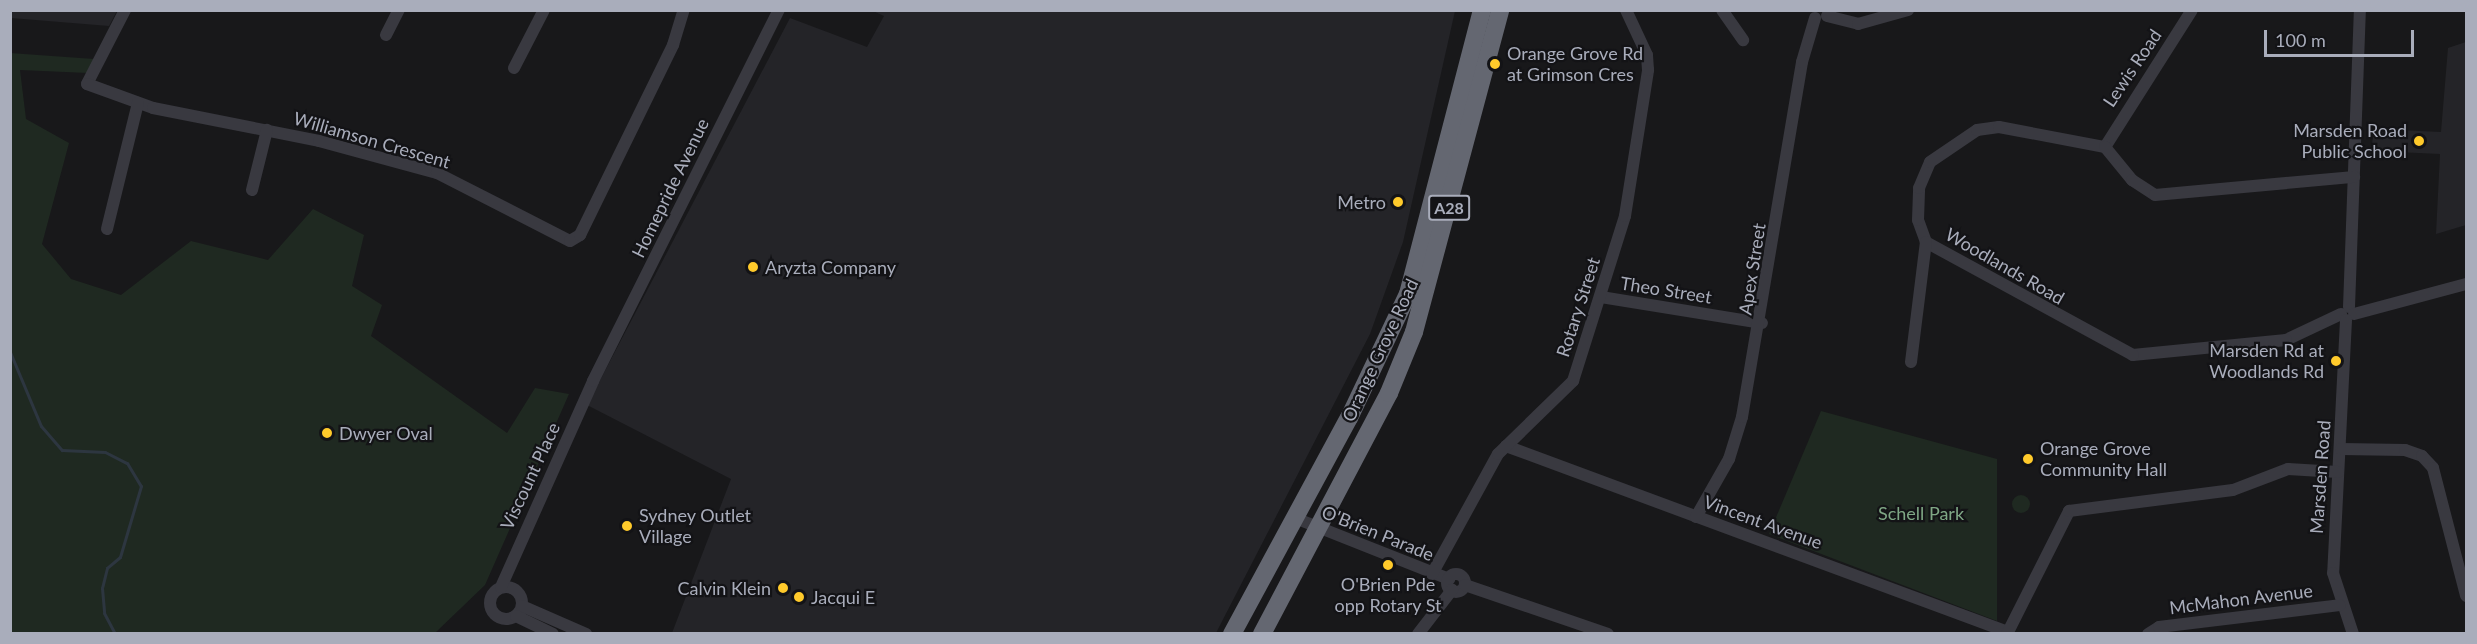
<!DOCTYPE html>
<style>
body{margin:0}
#map{position:relative;width:2477px;height:644px;overflow:hidden;background:#18181a;font-family:Lato,sans-serif}
div>[style]{position:absolute}
.built>*{inset:0;background:#242428}
.green>*{inset:0;background:#1f2921}
.round{border-radius:50%}
.stream>*{height:3px;margin:-1.5px;padding:0 1.5px;transform-origin:1.5px;border-radius:1.5px;background:#2d3640}
.minor>*{height:12px;margin:-6px;padding:0 6px;transform-origin:6px;border-radius:6px;background:#393940}
.minor>.ring{margin:-6px;padding:0;box-sizing:content-box;background:none;border:12px solid #393940;border-radius:50%}
.highway>*{height:18px;margin:-9px;padding:0 9px;transform-origin:9px;border-radius:9px;background:#646771}
.dots>*{width:16px;height:16px;translate:-50% -50%;box-sizing:border-box;border:3px solid #131316;border-radius:50%}
span{translate:-50% -50%;white-space:nowrap;text-align:center;line-height:1.15;-webkit-text-stroke:4.5px #131316;paint-order:stroke}
.shield-label span{padding:2px 4px;background:#131316;border:2px solid;border-radius:4px;-webkit-text-stroke-width:0}
.shield-label{font-size:16px;color:#a9adbb;font-weight:700}
.poi-label{font-size:18px;color:#a9adbb}
.left{translate:0 -50%;text-align:left}
.right{translate:-100% -50%;text-align:right}
.street-label{font-size:18px;color:#a9adbb}
.park-label{font-size:18px;color:#7fa785}
.frame{position:absolute;inset:0;border:12px solid #a9adbb;pointer-events:none}
.scale{position:absolute;left:2264px;top:30px;width:150px;height:27px;box-sizing:border-box;border:3px solid #a9adbb;border-top:0;padding-left:8px;font-size:18px;line-height:21px;white-space:nowrap;color:#a9adbb;-webkit-text-stroke:4px #131316;paint-order:stroke}
</style>
<div id="map">
<div class="built">
<i style="clip-path:polygon(10px 11px,11px 10px,117px 11px,109px 26px,11px 18px)"></i>
<i style="clip-path:polygon(873px 11px,1455px 11px,1403px 242px,1370px 334px,1216px 633px,672px 633px,731px 479px,587px 405px,790px 18px,867px 47px,884px 16px)"></i>
<i style="clip-path:polygon(2466px 42px,2466px 225px,2436px 234px,2440px 154px,2376px 151px,2371px 156px,2374px 123px,2377px 129px,2441px 132px,2448px 48px)"></i>
</div>
<div class="green">
<i style="clip-path:polygon(10px 53px,94px 59px,88px 73px,20px 70px,26px 119px,69px 143px,42px 244px,71px 279px,121px 295px,191px 241px,268px 260px,313px 209px,364px 235px,352px 286px,382px 305px,371px 336px,507px 433px,535px 388px,569px 394px,485px 585px,435px 633px,11px 633px)"></i>
<i style="clip-path:polygon(1821px 411px,1997px 459px,1997px 621px,1769px 534px)"></i>
<i class="round" style="left:2012px;top:495px;width:18px;height:18px"></i>
</div>
<div class="stream">
<i style="left:10px;top:352px;width:80px;rotate:67.3deg"></i>
<i style="left:41px;top:426px;width:32px;rotate:49deg"></i>
<i style="left:62px;top:450px;width:43px;rotate:2.7deg"></i>
<i style="left:105px;top:452px;width:25px;rotate:27deg"></i>
<i style="left:127px;top:463px;width:27px;rotate:59deg"></i>
<i style="left:141px;top:486px;width:74px;rotate:106.5deg"></i>
<i style="left:120px;top:557px;width:17px;rotate:140deg"></i>
<i style="left:107px;top:568px;width:21px;rotate:104deg"></i>
<i style="left:102px;top:588px;width:25px;rotate:85deg"></i>
<i style="left:104px;top:613px;width:24px;rotate:62deg"></i>
</div>
<div class="minor">
<i style="left:125px;top:10px;width:83px;rotate:117.2deg"></i>
<i style="left:87px;top:84px;width:70px;rotate:20deg"></i>
<i style="left:153px;top:108px;width:169px;rotate:11.2deg"></i>
<i style="left:319px;top:141px;width:122px;rotate:15.2deg"></i>
<i style="left:437px;top:173px;width:149px;rotate:27.1deg"></i>
<i style="left:570px;top:241px;width:12px;rotate:-31deg"></i>
<i style="left:580px;top:235px;width:212px;rotate:-63.9deg"></i>
<i style="left:673px;top:45px;width:37px;rotate:-73deg"></i>
<i style="left:1722px;top:10px;width:37px;rotate:55deg"></i>
<i style="left:1827px;top:16px;width:32px;rotate:14deg"></i>
<i style="left:1858px;top:24px;width:52px;rotate:-15.6deg"></i>
<i style="left:386px;top:35px;width:28px;rotate:-63deg"></i>
<i style="left:514px;top:68px;width:65px;rotate:-62.7deg"></i>
<i style="left:2105px;top:147px;width:162px;rotate:-57.6deg"></i>
<i style="left:252px;top:190px;width:62px;rotate:-76deg"></i>
<i style="left:107px;top:229px;width:130px;rotate:-76.2deg"></i>
<i style="left:1601px;top:297px;width:163px;rotate:9.2deg"></i>
<i style="left:2349px;top:307px;width:297px;rotate:-87.9deg"></i>
<i style="left:2341px;top:314px;width:61px;rotate:154.7deg"></i>
<i style="left:2286px;top:340px;width:154px;rotate:174.4deg"></i>
<i style="left:2133px;top:355px;width:236px;rotate:-151.4deg"></i>
<i style="left:1926px;top:242px;width:23px;rotate:-110deg"></i>
<i style="left:1918px;top:220px;width:32px;rotate:-88deg"></i>
<i style="left:1919px;top:188px;width:28px;rotate:-67deg"></i>
<i style="left:1930px;top:162px;width:57px;rotate:-34.2deg"></i>
<i style="left:1977px;top:130px;width:22px;rotate:-8deg"></i>
<i style="left:1999px;top:127px;width:108px;rotate:10.7deg"></i>
<i style="left:2105px;top:147px;width:43px;rotate:50.7deg"></i>
<i style="left:2132px;top:180px;width:27px;rotate:33deg"></i>
<i style="left:2155px;top:195px;width:200px;rotate:-5.2deg"></i>
<i style="left:2354px;top:314px;width:116px;rotate:-15deg"></i>
<i style="left:2346px;top:320px;width:253px;rotate:92.9deg"></i>
<i style="left:2333px;top:573px;width:64px;rotate:71.8deg"></i>
<i style="left:1911px;top:362px;width:121px;rotate:-82.9deg"></i>
<i style="left:1506px;top:446px;width:535px;rotate:20.33deg"></i>
<i style="left:2341px;top:449px;width:64px;rotate:0.9deg"></i>
<i style="left:2405px;top:450px;width:18px;rotate:19deg"></i>
<i style="left:2422px;top:456px;width:16px;rotate:47deg"></i>
<i style="left:2433px;top:468px;width:132px;rotate:75.5deg"></i>
<i style="left:1696px;top:517px;width:67px;rotate:-60.4deg"></i>
<i style="left:1729px;top:459px;width:44px;rotate:-72.8deg"></i>
<i style="left:1742px;top:417px;width:360px;rotate:-80.4deg"></i>
<i style="left:1802px;top:62px;width:46px;rotate:-73.5deg"></i>
<i style="left:1295px;top:518px;width:166px;rotate:21.6deg"></i>
<i style="left:1432px;top:574px;width:137px;rotate:-61.2deg"></i>
<i style="left:1498px;top:454px;width:105px;rotate:-44.2deg"></i>
<i style="left:1573px;top:381px;width:173px;rotate:-72.5deg"></i>
<i style="left:1625px;top:216px;width:148px;rotate:-81deg"></i>
<i style="left:1648px;top:70px;width:15px;rotate:-94deg"></i>
<i style="left:1647px;top:55px;width:50px;rotate:-115deg"></i>
<i class="ring" style="left:1447px;top:574px;width:6px;height:6px"></i>
<i style="left:1465px;top:585px;width:151px;rotate:18.9deg"></i>
<i class="ring" style="left:490px;top:587px;width:20px;height:20px"></i>
<i style="left:501px;top:587px;width:226px;rotate:-65.9deg"></i>
<i style="left:593px;top:381px;width:415px;rotate:-63.4deg"></i>
<i style="left:522px;top:606px;width:70px;rotate:23.6deg"></i>
<i style="left:516px;top:616px;width:41px;rotate:25.9deg"></i>
<i style="left:1418px;top:634px;width:56px;rotate:-52.3deg"></i>
<i style="left:2007px;top:634px;width:138px;rotate:-63.2deg"></i>
<i style="left:2069px;top:511px;width:165px;rotate:-7.3deg"></i>
<i style="left:2233px;top:490px;width:59px;rotate:-20.9deg"></i>
<i style="left:2288px;top:469px;width:50px;rotate:3.4deg"></i>
<i style="left:2148px;top:634px;width:13px;rotate:-32deg"></i>
<i style="left:2159px;top:627px;width:182px;rotate:-6.9deg"></i>
</div>
<div class="highway">
<i style="left:1232px;top:634px;width:246px;rotate:-61.6deg"></i>
<i style="left:1349px;top:418px;width:137px;rotate:-64.6deg"></i>
<i style="left:1408px;top:294px;width:293px;rotate:-75.4deg"></i>
<i style="left:1262px;top:634px;width:272px;rotate:-62.2deg"></i>
<i style="left:1389px;top:393px;width:66px;rotate:-67.7deg"></i>
<i style="left:1414px;top:332px;width:333px;rotate:-75deg"></i>
</div>
<div class="dots">
<i style="left:1495px;top:64px;background:#ffca2b"></i>
<i style="left:2419px;top:141px;background:#ffca2b"></i>
<i style="left:1398px;top:202px;background:#ffca2b"></i>
<i style="left:753px;top:267px;background:#ffca2b"></i>
<i style="left:2336px;top:361px;background:#ffca2b"></i>
<i style="left:327px;top:433px;background:#ffca2b"></i>
<i style="left:2028px;top:459px;background:#ffca2b"></i>
<i style="left:627px;top:526px;background:#ffca2b"></i>
<i style="left:1388px;top:565px;background:#ffca2b"></i>
<i style="left:783px;top:588px;background:#ffca2b"></i>
<i style="left:799px;top:597px;background:#ffca2b"></i>
</div>
<div class="shield-label">
<span style="left:1449px;top:208px">A28</span>
</div>
<div class="poi-label">
<span class="left" style="left:1507px;top:64px">Orange Grove Rd<br>at Grimson Cres</span>
<span class="right" style="left:2407px;top:141px">Marsden Road<br>Public School</span>
<span class="right" style="left:1386px;top:202px">Metro</span>
<span class="left" style="left:765px;top:267px">Aryzta Company</span>
<span class="right" style="left:2324px;top:361px">Marsden Rd at<br>Woodlands Rd</span>
<span class="left" style="left:339px;top:433px">Dwyer Oval</span>
<span class="left" style="left:2040px;top:459px">Orange Grove<br>Community Hall</span>
<span class="left" style="left:639px;top:526px">Sydney Outlet<br>Village</span>
<span style="left:1388px;top:595px">O'Brien Pde<br>opp Rotary St</span>
<span class="right" style="left:771px;top:588px">Calvin Klein</span>
<span class="left" style="left:811px;top:597px">Jacqui E</span>
</div>
<div class="street-label">
<span style="left:2132px;top:68px;rotate:-56deg">Lewis Road</span>
<span style="left:372px;top:140px;rotate:16deg">Williamson Crescent</span>
<span style="left:670px;top:188px;rotate:-64deg">Homepride Avenue</span>
<span style="left:2005px;top:266px;rotate:30deg">Woodlands Road</span>
<span style="left:1752px;top:269px;rotate:-81deg">Apex Street</span>
<span style="left:1666px;top:290px;rotate:9deg">Theo Street</span>
<span style="left:1578px;top:307px;rotate:-72deg">Rotary Street</span>
<span style="left:1380px;top:350px;rotate:-65deg">Orange Grove Road</span>
<span style="left:530px;top:476px;rotate:-65deg">Viscount Place</span>
<span style="left:2320px;top:477px;rotate:-86deg">Marsden Road</span>
<span style="left:1763px;top:522px;rotate:20deg">Vincent Avenue</span>
<span style="left:1378px;top:533px;rotate:22deg">O'Brien Parade</span>
<span style="left:2241px;top:599px;rotate:-7deg">McMahon Avenue</span>
</div>
<div class="park-label">
<span style="left:1921px;top:513px">Schell Park</span>
</div>
<div class="frame"></div>
<div class="scale">100 m</div>
</div>
